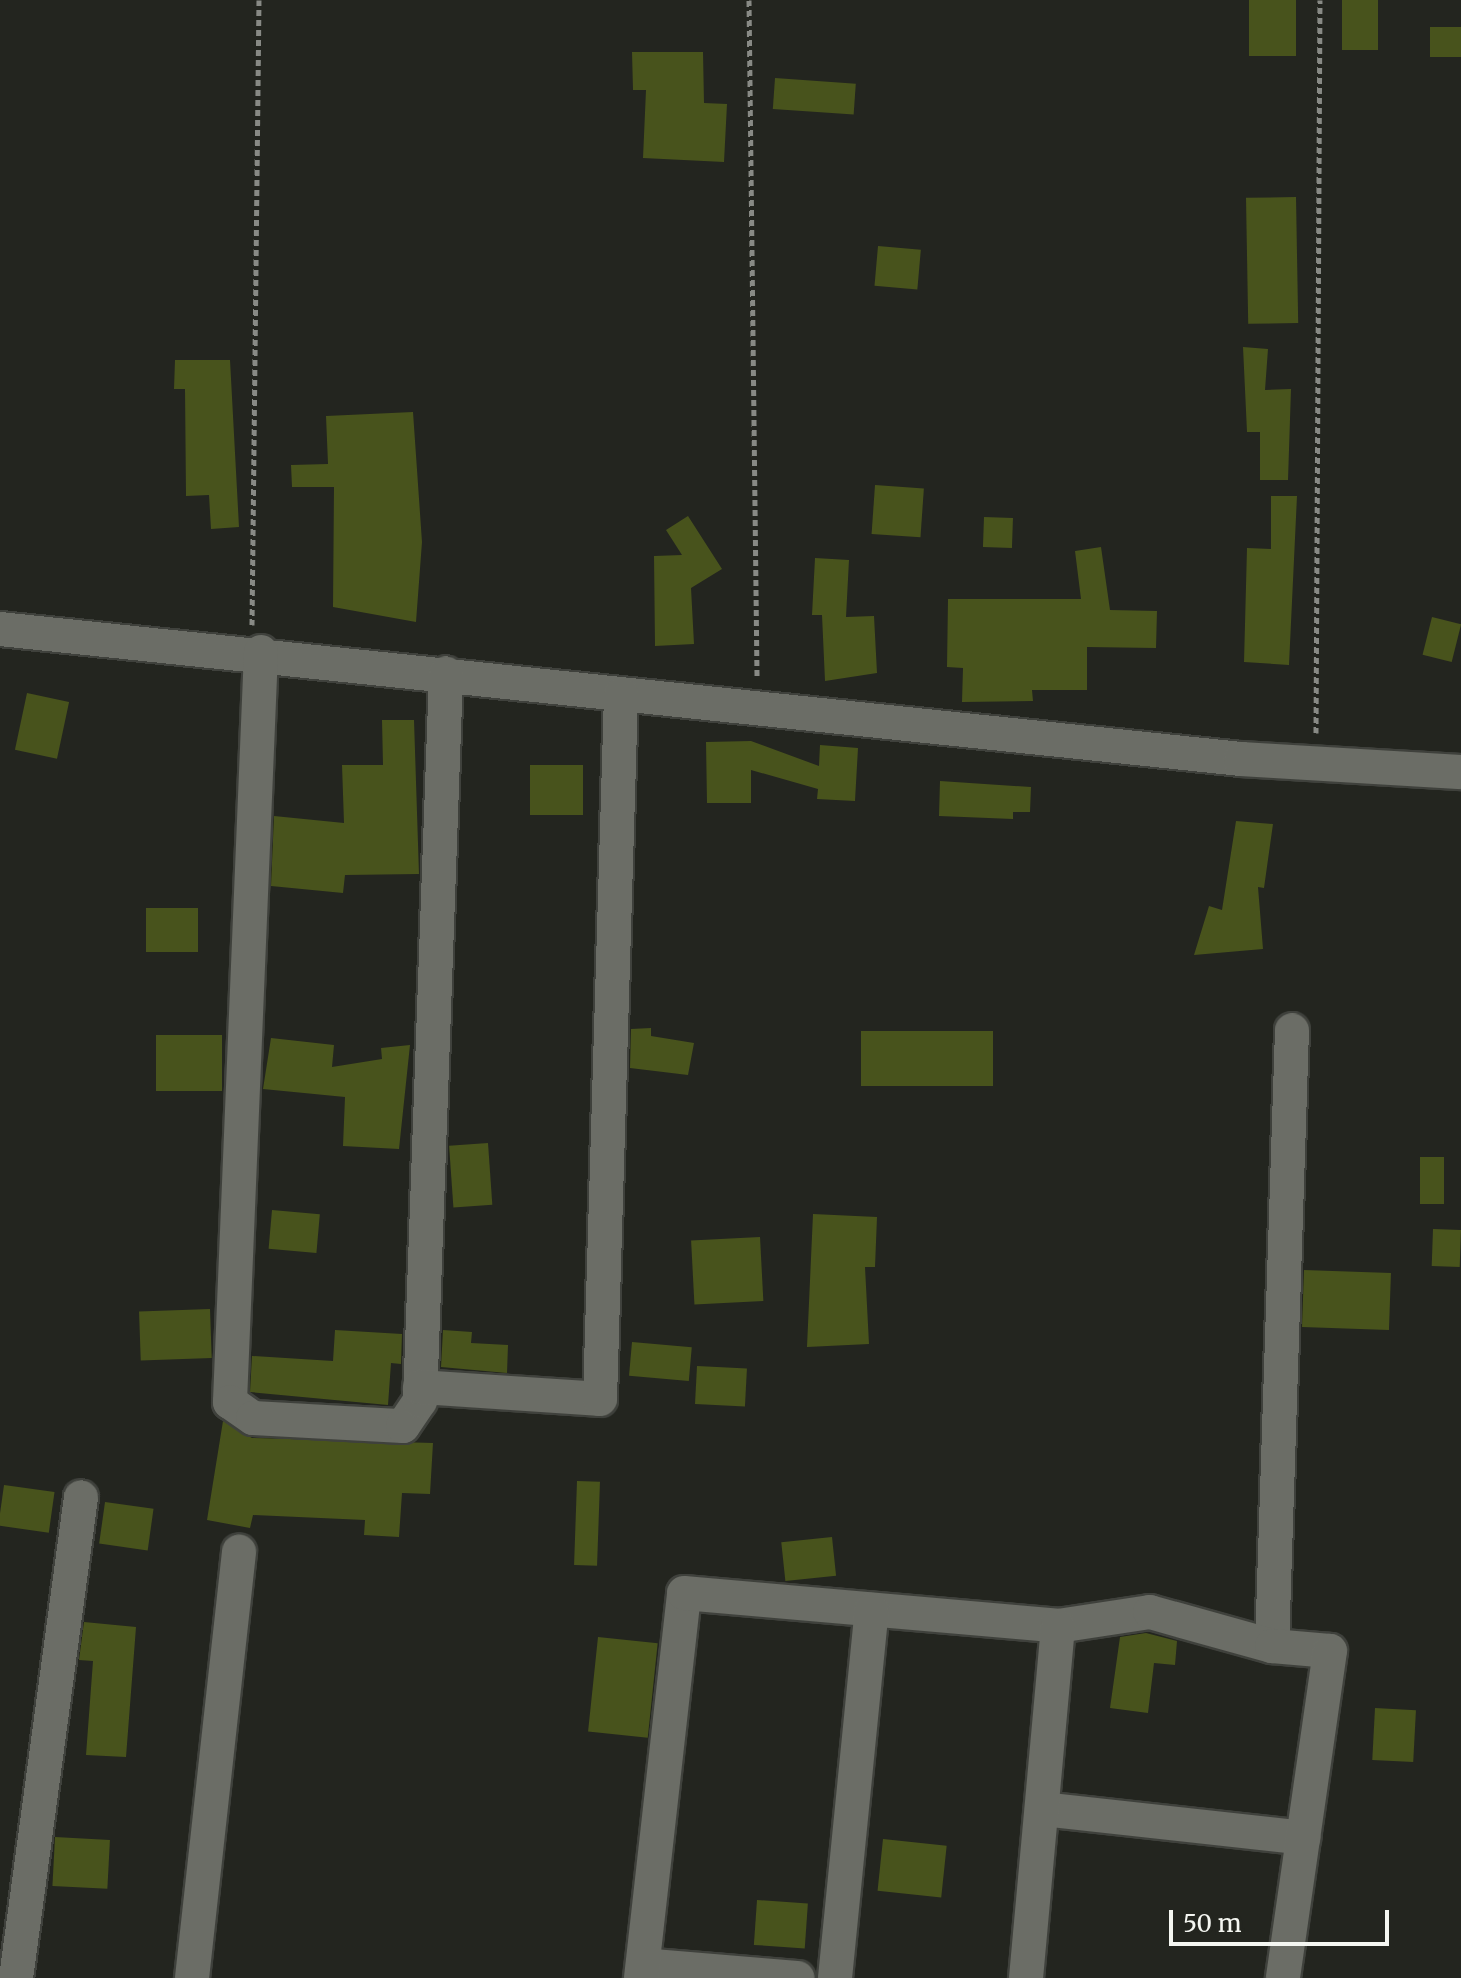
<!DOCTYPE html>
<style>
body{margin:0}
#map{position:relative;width:1461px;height:1978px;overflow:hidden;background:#23251f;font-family:Merriweather,serif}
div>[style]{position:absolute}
.building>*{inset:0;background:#48531c;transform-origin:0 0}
.path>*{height:5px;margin-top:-2.5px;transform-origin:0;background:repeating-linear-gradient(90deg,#888a85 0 6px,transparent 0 10px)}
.roads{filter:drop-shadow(2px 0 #3f413c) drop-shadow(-2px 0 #3f413c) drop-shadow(0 2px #3f413c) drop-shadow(0 -2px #3f413c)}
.street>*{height:34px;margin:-17px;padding:0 17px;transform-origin:17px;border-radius:17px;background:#6b6d66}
span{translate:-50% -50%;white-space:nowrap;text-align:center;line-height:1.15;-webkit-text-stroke:7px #23251f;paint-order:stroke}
.scale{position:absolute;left:1169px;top:1910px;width:220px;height:36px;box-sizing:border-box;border:4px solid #f4f6f1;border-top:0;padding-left:10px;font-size:24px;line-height:28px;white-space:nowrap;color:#f4f6f1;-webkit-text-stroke:6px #23251f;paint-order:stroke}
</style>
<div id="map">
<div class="building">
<i style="left:1249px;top:0;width:47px;height:56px"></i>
<i style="left:1342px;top:0;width:36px;height:50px"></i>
<i style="left:1461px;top:27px;width:30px;height:31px;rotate:90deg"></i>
<i style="clip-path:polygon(632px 52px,703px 52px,704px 103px,727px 104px,724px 162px,643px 158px,646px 90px,633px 90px)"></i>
<i style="left:775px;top:78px;width:81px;height:31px;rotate:4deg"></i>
<i style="left:1296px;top:197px;width:126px;height:50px;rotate:89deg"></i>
<i style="left:878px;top:246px;width:43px;height:40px;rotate:5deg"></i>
<i style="clip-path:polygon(1243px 347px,1268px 349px,1265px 390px,1291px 389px,1288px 480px,1260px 480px,1260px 432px,1247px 432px)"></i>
<i style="clip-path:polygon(175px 360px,230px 360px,239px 527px,211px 529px,209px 495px,186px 496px,185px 389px,174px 389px)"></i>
<i style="clip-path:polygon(413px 412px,422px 542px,416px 622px,333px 607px,334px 487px,292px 487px,291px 465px,328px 464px,326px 416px)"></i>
<i style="left:875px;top:485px;width:49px;height:49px;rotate:4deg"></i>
<i style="clip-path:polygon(1271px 496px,1297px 496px,1289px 665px,1244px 662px,1247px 548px,1271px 549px)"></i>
<i style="clip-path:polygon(688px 516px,722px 569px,691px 588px,694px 644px,655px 646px,654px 556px,682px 555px,666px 530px)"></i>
<i style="left:984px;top:517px;width:29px;height:30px;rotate:2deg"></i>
<i style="clip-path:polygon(1101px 547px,1110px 610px,1157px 611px,1156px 648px,1087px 647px,1087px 690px,1032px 690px,1033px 701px,962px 702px,963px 668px,947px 667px,948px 599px,1081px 599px,1075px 551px)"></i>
<i style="clip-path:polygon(815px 558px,849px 560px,846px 617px,874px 616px,877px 673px,825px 681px,822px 615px,812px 615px)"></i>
<i style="left:1432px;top:617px;width:30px;height:39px;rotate:14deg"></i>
<i style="left:27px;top:693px;width:43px;height:58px;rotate:12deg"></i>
<i style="clip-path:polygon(382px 720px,414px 720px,419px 874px,345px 875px,343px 893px,271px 886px,274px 816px,344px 823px,342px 765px,383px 765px)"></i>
<i style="clip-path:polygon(751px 741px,819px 766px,820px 745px,858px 748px,855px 801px,817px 799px,818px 789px,751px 770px,751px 803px,707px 803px,706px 742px)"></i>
<i style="left:530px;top:765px;width:53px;height:50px"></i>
<i style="clip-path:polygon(940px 781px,1031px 787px,1030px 812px,1013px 812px,1013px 819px,939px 816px)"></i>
<i style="clip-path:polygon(1236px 821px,1273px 824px,1264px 888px,1258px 887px,1263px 949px,1194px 955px,1209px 906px,1222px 910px)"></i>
<i style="left:198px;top:908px;width:44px;height:52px;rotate:90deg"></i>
<i style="clip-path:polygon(651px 1028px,651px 1036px,694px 1043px,688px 1075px,630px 1068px,631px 1029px)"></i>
<i style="left:993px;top:1031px;width:55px;height:132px;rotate:90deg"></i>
<i style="left:156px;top:1035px;width:66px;height:56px"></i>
<i style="clip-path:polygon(271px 1038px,334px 1045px,332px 1067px,382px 1059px,381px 1048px,410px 1045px,399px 1149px,343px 1146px,345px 1097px,263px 1089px)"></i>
<i style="left:488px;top:1143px;width:62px;height:39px;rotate:86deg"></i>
<i style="left:1420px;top:1157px;width:24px;height:47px"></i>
<i style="left:272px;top:1210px;width:48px;height:39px;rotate:5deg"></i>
<i style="clip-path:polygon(813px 1214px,877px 1217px,875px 1267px,865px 1267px,869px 1344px,807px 1347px)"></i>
<i style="left:1433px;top:1229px;width:28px;height:37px;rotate:2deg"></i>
<i style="left:760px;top:1237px;width:64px;height:69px;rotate:87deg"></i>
<i style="left:1304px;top:1270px;width:87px;height:57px;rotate:2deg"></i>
<i style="left:210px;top:1309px;width:49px;height:71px;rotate:88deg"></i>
<i style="clip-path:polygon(335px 1330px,402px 1334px,401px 1364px,391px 1363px,388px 1405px,250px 1392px,252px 1356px,333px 1361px)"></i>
<i style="clip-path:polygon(443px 1330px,472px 1332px,471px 1343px,508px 1345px,507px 1373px,441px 1367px)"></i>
<i style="left:632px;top:1342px;width:60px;height:34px;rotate:5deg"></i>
<i style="left:697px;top:1366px;width:50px;height:38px;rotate:3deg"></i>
<i style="clip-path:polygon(223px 1421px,252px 1438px,433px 1443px,430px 1494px,402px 1493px,399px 1537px,364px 1535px,365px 1520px,253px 1515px,250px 1528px,207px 1520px)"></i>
<i style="left:577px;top:1481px;width:23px;height:84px;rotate:2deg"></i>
<i style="left:4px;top:1485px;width:51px;height:41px;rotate:8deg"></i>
<i style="left:105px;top:1502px;width:49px;height:42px;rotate:8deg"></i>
<i style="left:832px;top:1537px;width:39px;height:51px;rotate:84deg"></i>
<i style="clip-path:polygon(84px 1622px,136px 1627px,126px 1757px,86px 1755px,93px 1661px,79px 1660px)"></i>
<i style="clip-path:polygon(1146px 1633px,1177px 1641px,1175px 1665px,1154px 1663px,1148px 1713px,1110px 1708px,1120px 1637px)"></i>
<i style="left:598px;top:1637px;width:60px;height:95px;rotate:6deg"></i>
<i style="left:1375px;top:1708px;width:41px;height:52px;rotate:3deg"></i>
<i style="left:55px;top:1837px;width:55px;height:49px;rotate:3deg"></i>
<i style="left:883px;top:1839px;width:64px;height:52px;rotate:6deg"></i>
<i style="left:757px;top:1900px;width:51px;height:45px;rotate:4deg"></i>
</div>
<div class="path">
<i style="left:749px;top:0;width:679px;rotate:89.32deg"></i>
<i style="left:252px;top:625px;width:625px;rotate:-89.36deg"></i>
<i style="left:1316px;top:733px;width:733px;rotate:-89.69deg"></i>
</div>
<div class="roads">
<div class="street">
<i style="left:0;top:629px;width:1248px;rotate:5.98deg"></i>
<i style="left:1241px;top:759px;width:220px;rotate:3.4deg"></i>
<i style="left:261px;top:652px;width:751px;rotate:92.37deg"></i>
<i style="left:230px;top:1402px;width:28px;rotate:35deg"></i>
<i style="left:253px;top:1418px;width:150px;rotate:3.1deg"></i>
<i style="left:403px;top:1426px;width:30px;rotate:-56deg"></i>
<i style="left:420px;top:1401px;width:728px;rotate:-87.95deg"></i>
<i style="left:420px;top:1387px;width:180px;rotate:3.8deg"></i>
<i style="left:600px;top:1399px;width:705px;rotate:-88.29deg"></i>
<i style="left:1272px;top:1646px;width:616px;rotate:-88.14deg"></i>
<i style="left:1042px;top:1809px;width:263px;rotate:6.3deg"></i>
<i style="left:643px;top:1965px;width:155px;rotate:4.8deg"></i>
<i style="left:16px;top:1978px;width:485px;rotate:-82.3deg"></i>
<i style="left:192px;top:1978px;width:429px;rotate:-83.7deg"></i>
<i style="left:641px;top:1978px;width:387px;rotate:-83.6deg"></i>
<i style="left:684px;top:1593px;width:375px;rotate:5deg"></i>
<i style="left:1058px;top:1626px;width:93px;rotate:-8.7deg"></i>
<i style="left:1150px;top:1612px;width:127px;rotate:15.6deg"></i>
<i style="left:1272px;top:1646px;width:58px;rotate:4.9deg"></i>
<i style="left:1330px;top:1651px;width:330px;rotate:98.2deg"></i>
<i style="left:835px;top:1978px;width:370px;rotate:-84.3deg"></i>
<i style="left:1026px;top:1978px;width:353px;rotate:-84.8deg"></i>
</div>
</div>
<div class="scale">50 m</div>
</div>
